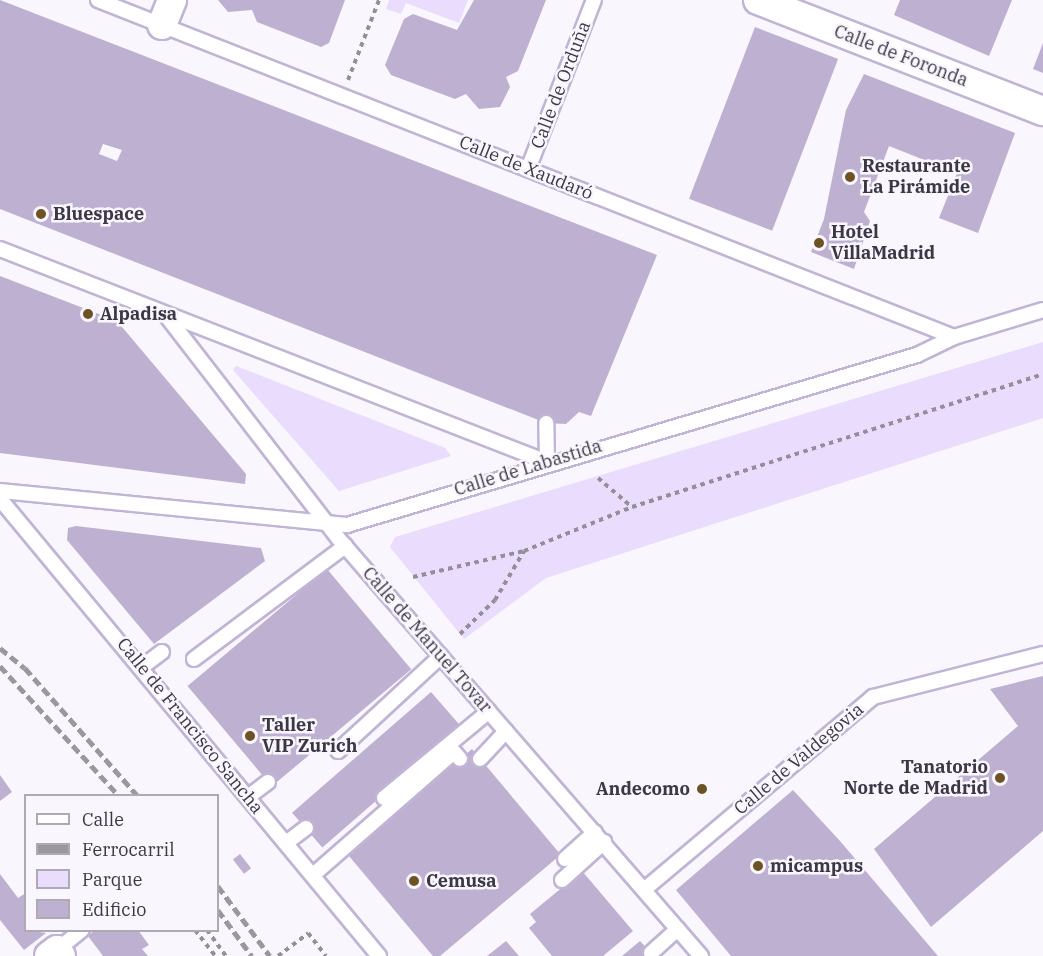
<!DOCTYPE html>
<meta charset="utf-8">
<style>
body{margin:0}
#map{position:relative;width:1043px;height:956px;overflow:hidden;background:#f9f6fd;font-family:"IBM Plex Serif",serif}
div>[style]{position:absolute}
.green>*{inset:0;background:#e9dcfc}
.building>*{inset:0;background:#beb0d1;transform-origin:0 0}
.path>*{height:4px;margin-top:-2px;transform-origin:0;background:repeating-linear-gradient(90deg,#938f99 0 4.5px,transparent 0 9px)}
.roads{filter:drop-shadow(2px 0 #c1b4d4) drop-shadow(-2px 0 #c1b4d4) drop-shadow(0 2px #c1b4d4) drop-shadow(0 -2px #c1b4d4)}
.lane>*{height:14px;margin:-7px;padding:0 7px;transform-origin:7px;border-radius:7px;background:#fff}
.street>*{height:28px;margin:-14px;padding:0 14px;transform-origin:14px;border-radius:14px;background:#fff}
.rail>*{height:4.5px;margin-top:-2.25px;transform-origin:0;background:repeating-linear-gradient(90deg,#9b97a1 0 9px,transparent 0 13.5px)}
.path-bridge>*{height:4px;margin-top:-2px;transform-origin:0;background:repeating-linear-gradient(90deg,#938f99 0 4.5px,transparent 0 9px)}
.dots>*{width:16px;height:16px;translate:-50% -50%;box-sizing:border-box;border:3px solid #f9f6fd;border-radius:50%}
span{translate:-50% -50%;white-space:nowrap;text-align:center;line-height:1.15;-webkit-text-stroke:5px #f9f6fd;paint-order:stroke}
.street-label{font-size:18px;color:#3c3744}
.poi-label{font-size:18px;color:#3c3744;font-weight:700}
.left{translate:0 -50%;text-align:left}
.right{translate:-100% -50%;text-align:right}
.legend{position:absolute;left:24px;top:794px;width:195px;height:138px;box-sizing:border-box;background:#f9f6fd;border:2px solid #adaab3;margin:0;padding:8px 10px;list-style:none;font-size:18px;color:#3c3744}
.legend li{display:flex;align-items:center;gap:12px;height:30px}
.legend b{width:30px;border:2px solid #adaab3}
</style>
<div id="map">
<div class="green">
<i style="clip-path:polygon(389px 0,468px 0,459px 23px,406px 3px,401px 14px,386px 9px)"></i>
<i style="clip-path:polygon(1043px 342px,1043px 418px,546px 578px,464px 639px,390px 547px,395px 537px)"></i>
<i style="clip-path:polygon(236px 366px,445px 448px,451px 456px,339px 491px,233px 370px)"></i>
</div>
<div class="building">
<i style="clip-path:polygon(evenodd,0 0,657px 255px,591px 416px,579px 412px,566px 424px,546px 423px,0 209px,0 0,103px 144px,122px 150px,117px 161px,99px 154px,103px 144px)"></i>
<i style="clip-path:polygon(218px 0,345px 0,329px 43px,321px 47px,257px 22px,252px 10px,228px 12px)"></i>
<i style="clip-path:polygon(474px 0,546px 0,518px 71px,506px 77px,510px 87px,500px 107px,479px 109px,466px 94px,455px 99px,391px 75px,385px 65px,404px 19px,413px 14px,457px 30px)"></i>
<i style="clip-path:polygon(900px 0,1012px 0,989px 56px,894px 15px)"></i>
<i style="left:755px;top:27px;width:89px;height:184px;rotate:21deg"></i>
<i style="clip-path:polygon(1043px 43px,1043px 73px,1033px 69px)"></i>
<i style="clip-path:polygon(864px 74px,1015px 133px,978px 233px,939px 218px,957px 173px,889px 146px,864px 212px,870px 221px,854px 269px,811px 252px,824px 219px,846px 110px)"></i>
<i style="clip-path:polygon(0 276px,117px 321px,246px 474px,245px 484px,0 453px)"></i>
<i style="clip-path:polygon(76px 526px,261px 548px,265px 561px,154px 644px,67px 540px,68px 528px)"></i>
<i style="left:327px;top:569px;width:131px;height:182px;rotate:50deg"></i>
<i style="clip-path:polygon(1043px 676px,1043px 831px,931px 927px,874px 849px,1018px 726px,990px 689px)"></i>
<i style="left:431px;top:692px;width:46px;height:184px;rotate:49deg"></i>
<i style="left:472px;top:749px;width:138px;height:163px;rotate:50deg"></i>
<i style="clip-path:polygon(0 775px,12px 792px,0 801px)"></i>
<i style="clip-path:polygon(793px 790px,840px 841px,938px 956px,731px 956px,676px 890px)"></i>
<i style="left:240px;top:854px;width:18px;height:9px;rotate:52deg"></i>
<i style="clip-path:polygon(582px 871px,633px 931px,603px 956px,552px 956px,529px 928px,536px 922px,530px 914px)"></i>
<i style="clip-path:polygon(0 874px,18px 898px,26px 893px,26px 930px,46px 933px,24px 950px,0 920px)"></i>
<i style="clip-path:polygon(95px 930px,138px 930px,149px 945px,142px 949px,148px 956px,103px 956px,88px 936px)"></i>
<i style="clip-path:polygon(506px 941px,519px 956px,487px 956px)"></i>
<i style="clip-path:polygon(640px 941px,654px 956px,622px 956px)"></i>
</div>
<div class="path">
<i style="left:348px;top:80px;width:86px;rotate:-68.8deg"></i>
<i style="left:598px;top:478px;width:45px;rotate:40.5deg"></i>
<i style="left:413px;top:577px;width:114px;rotate:-13.2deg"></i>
<i style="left:524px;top:551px;width:117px;rotate:-22.2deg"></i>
<i style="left:632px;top:507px;width:432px;rotate:-17.9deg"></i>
<i style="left:460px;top:634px;width:49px;rotate:-44.2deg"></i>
<i style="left:495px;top:600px;width:57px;rotate:-59.4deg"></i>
<i style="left:278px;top:956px;width:38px;rotate:-37deg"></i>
<i style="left:308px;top:933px;width:29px;rotate:52deg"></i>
</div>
<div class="roads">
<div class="lane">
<i style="left:98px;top:0;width:920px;rotate:21.49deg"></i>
<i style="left:528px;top:169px;width:181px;rotate:-68.7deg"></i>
<i style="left:0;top:249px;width:587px;rotate:21.28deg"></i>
<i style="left:547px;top:462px;width:39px;rotate:-91deg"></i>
<i style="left:165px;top:314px;width:283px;rotate:52.3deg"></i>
<i style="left:338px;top:538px;width:554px;rotate:49.03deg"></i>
<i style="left:0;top:491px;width:349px;rotate:5.6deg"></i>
<i style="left:347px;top:525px;width:595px;rotate:-16.61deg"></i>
<i style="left:917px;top:355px;width:41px;rotate:-25.9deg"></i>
<i style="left:954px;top:337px;width:93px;rotate:-16.9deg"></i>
<i style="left:0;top:499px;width:594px;rotate:50.33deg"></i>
<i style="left:194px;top:659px;width:189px;rotate:-36.8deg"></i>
<i style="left:142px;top:667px;width:25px;rotate:-37deg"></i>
<i style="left:338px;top:751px;width:140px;rotate:-42.7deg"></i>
<i style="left:480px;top:759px;width:38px;rotate:-47deg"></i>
<i style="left:248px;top:797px;width:25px;rotate:-37deg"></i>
<i style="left:384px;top:798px;width:136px;rotate:-39.6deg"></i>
<i style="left:286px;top:843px;width:25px;rotate:-37deg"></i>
<i style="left:565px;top:859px;width:40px;rotate:-42deg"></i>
<i style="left:313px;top:875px;width:187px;rotate:-41.1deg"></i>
<i style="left:454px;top:752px;width:9px;rotate:49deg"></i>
<i style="left:562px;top:880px;width:57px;rotate:-42.1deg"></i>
<i style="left:645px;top:889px;width:298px;rotate:-40.1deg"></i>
<i style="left:873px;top:697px;width:175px;rotate:-14.2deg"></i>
<i style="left:57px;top:950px;width:32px;rotate:-39deg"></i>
<i style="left:651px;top:953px;width:36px;rotate:-42deg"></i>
</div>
<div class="street">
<i style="left:758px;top:0;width:306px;rotate:21.3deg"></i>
<i style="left:162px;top:25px;width:27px;rotate:-68deg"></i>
<i style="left:49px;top:956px;width:10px;rotate:-37deg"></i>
<i style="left:57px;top:950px;width:7px;rotate:56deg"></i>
</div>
</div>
<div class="rail">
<i style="left:0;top:648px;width:32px;rotate:39deg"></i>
<i style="left:25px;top:668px;width:171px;rotate:48.6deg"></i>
<i style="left:0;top:666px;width:176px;rotate:47.5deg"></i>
<i style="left:218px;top:886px;width:87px;rotate:53.4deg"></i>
<i style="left:218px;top:910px;width:57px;rotate:53.5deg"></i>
</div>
<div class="path-bridge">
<i style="left:195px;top:930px;width:33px;rotate:52deg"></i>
<i style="left:207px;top:930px;width:32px;rotate:54deg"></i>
</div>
<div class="dots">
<i style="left:850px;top:177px;background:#6d5224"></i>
<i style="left:41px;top:214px;background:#6d5224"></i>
<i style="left:819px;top:243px;background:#6d5224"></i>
<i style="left:88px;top:314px;background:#6d5224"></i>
<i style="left:250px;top:736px;background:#6d5224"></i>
<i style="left:1000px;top:778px;background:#6d5224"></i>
<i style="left:702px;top:789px;background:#6d5224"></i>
<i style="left:758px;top:866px;background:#6d5224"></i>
<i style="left:414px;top:881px;background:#6d5224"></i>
</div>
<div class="street-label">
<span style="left:901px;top:56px;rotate:21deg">Calle de Foronda</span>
<span style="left:561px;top:85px;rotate:-69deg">Calle de Orduña</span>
<span style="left:526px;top:168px;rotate:22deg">Calle de Xaudaró</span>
<span style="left:528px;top:468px;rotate:-17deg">Calle de Labastida</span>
<span style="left:427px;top:640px;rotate:49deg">Calle de Manuel Tovar</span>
<span style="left:190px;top:726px;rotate:51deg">Calle de Francisco Sancha</span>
<span style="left:799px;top:759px;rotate:-40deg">Calle de Valdegovia</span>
</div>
<div class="poi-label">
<span class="left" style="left:862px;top:177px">Restaurante<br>La Pirámide</span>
<span class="left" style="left:53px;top:214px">Bluespace</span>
<span class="left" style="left:831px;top:243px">Hotel<br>VillaMadrid</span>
<span class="left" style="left:100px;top:314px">Alpadisa</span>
<span class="left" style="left:262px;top:736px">Taller<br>VIP Zurich</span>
<span class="right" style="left:988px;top:778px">Tanatorio<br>Norte de Madrid</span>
<span class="right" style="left:690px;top:789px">Andecomo</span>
<span class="left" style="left:770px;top:866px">micampus</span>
<span class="left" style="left:426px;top:881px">Cemusa</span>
</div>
<ul class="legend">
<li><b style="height:8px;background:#fff"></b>Calle</li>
<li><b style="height:8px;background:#9b97a1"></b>Ferrocarril</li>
<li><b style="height:16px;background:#e9dcfc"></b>Parque</li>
<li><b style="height:16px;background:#beb0d1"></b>Edificio</li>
</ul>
</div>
